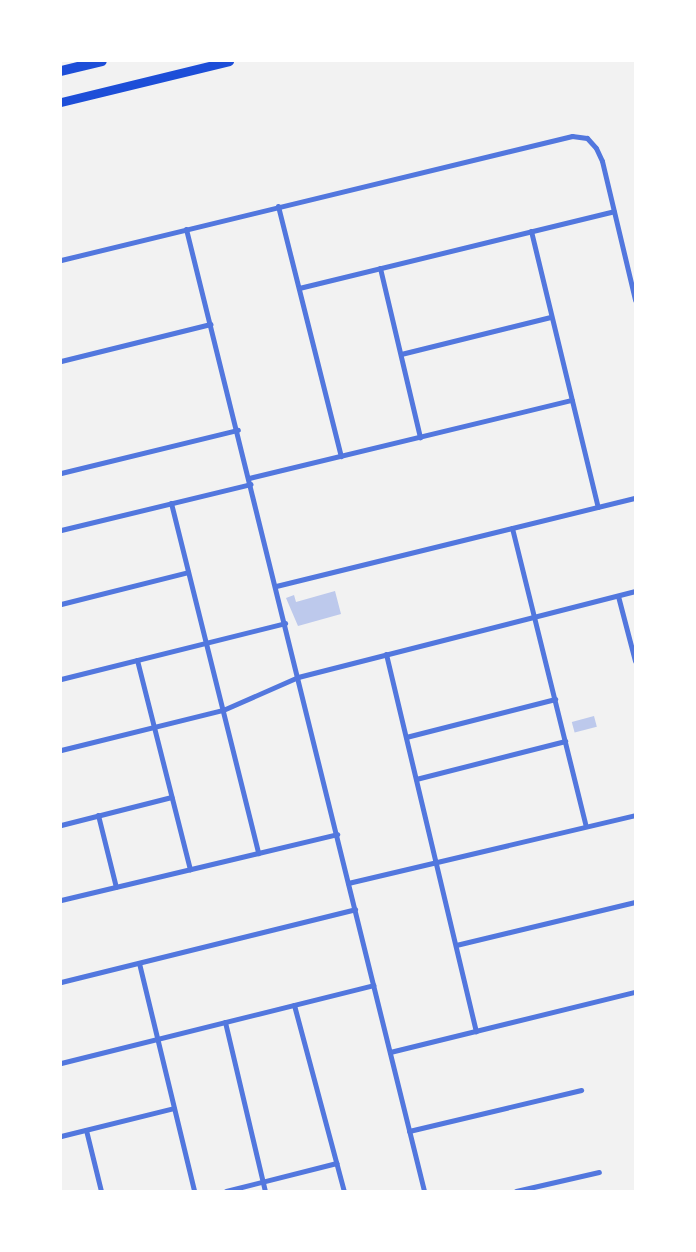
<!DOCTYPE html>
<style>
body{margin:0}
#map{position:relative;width:696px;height:1252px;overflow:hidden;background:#f2f2f2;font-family:"PT Sans",sans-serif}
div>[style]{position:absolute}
.building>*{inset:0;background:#bdc9ec;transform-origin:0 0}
.minor>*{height:5px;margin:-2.5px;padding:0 2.5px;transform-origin:2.5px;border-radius:2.5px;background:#5277de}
.primary>*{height:9px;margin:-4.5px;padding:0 4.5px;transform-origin:4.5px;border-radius:4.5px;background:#1d4ed8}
.motorway>*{height:10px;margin:-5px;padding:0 5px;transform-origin:5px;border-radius:5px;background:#1d4ed8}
span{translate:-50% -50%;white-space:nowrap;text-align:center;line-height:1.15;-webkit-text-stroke:5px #fff;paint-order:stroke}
.frame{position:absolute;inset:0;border:62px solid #fff;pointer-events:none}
</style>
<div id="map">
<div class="building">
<i style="clip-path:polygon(335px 591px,341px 614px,298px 626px,286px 598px,294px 595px,296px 602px)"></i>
<i style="left:594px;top:716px;width:11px;height:23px;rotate:75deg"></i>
</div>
<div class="minor">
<i style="left:278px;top:206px;width:258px;rotate:75.9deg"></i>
<i style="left:186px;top:229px;width:991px;rotate:76.1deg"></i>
<i style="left:531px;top:231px;width:284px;rotate:76.4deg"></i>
<i style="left:61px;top:260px;width:526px;rotate:-13.64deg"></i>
<i style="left:572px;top:136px;width:15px;rotate:8deg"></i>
<i style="left:587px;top:138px;width:13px;rotate:48deg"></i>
<i style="left:596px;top:148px;width:14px;rotate:65deg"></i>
<i style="left:602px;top:161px;width:143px;rotate:76.6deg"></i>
<i style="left:380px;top:268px;width:174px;rotate:76.7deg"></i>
<i style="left:299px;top:288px;width:324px;rotate:-13.7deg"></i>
<i style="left:401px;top:354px;width:154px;rotate:-13.9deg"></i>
<i style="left:61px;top:361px;width:154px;rotate:-13.9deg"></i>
<i style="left:61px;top:473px;width:182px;rotate:-13.7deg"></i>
<i style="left:249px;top:478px;width:332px;rotate:-13.6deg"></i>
<i style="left:171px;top:503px;width:361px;rotate:76deg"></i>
<i style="left:512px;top:528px;width:307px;rotate:76.1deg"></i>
<i style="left:61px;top:530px;width:195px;rotate:-13.6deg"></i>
<i style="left:276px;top:586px;width:370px;rotate:-13.8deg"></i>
<i style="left:618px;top:596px;width:67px;rotate:75.3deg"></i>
<i style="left:61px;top:604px;width:131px;rotate:-14.1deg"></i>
<i style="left:386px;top:654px;width:388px;rotate:76.6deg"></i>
<i style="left:137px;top:660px;width:216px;rotate:75.8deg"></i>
<i style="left:61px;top:679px;width:231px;rotate:-14deg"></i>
<i style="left:406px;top:737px;width:154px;rotate:-14.3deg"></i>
<i style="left:61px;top:750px;width:167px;rotate:-13.9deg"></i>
<i style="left:223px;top:710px;width:82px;rotate:-23.7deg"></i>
<i style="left:298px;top:677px;width:348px;rotate:-14.3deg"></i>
<i style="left:416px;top:779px;width:154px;rotate:-14.3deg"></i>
<i style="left:98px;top:815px;width:74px;rotate:76deg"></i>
<i style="left:61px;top:825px;width:114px;rotate:-14.2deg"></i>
<i style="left:348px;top:883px;width:295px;rotate:-13.3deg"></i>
<i style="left:61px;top:900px;width:284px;rotate:-13.4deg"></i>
<i style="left:456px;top:945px;width:184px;rotate:-13.5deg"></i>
<i style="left:139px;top:963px;width:235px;rotate:76.4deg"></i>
<i style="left:61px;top:982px;width:303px;rotate:-13.9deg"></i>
<i style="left:294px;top:1005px;width:193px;rotate:75deg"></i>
<i style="left:225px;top:1022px;width:174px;rotate:76.7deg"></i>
<i style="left:390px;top:1052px;width:252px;rotate:-13.8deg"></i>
<i style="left:61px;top:1063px;width:322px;rotate:-14deg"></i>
<i style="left:86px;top:1130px;width:63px;rotate:76.2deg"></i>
<i style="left:409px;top:1131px;width:177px;rotate:-13.4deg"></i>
<i style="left:61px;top:1136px;width:116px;rotate:-13.9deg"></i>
<i style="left:226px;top:1191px;width:114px;rotate:-14.2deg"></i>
<i style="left:516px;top:1191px;width:85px;rotate:-12.9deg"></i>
</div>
<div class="primary">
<i style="left:61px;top:102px;width:173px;rotate:-13.7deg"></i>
</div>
<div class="motorway">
<i style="left:61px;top:71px;width:42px;rotate:-13.7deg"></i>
</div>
<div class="frame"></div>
</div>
